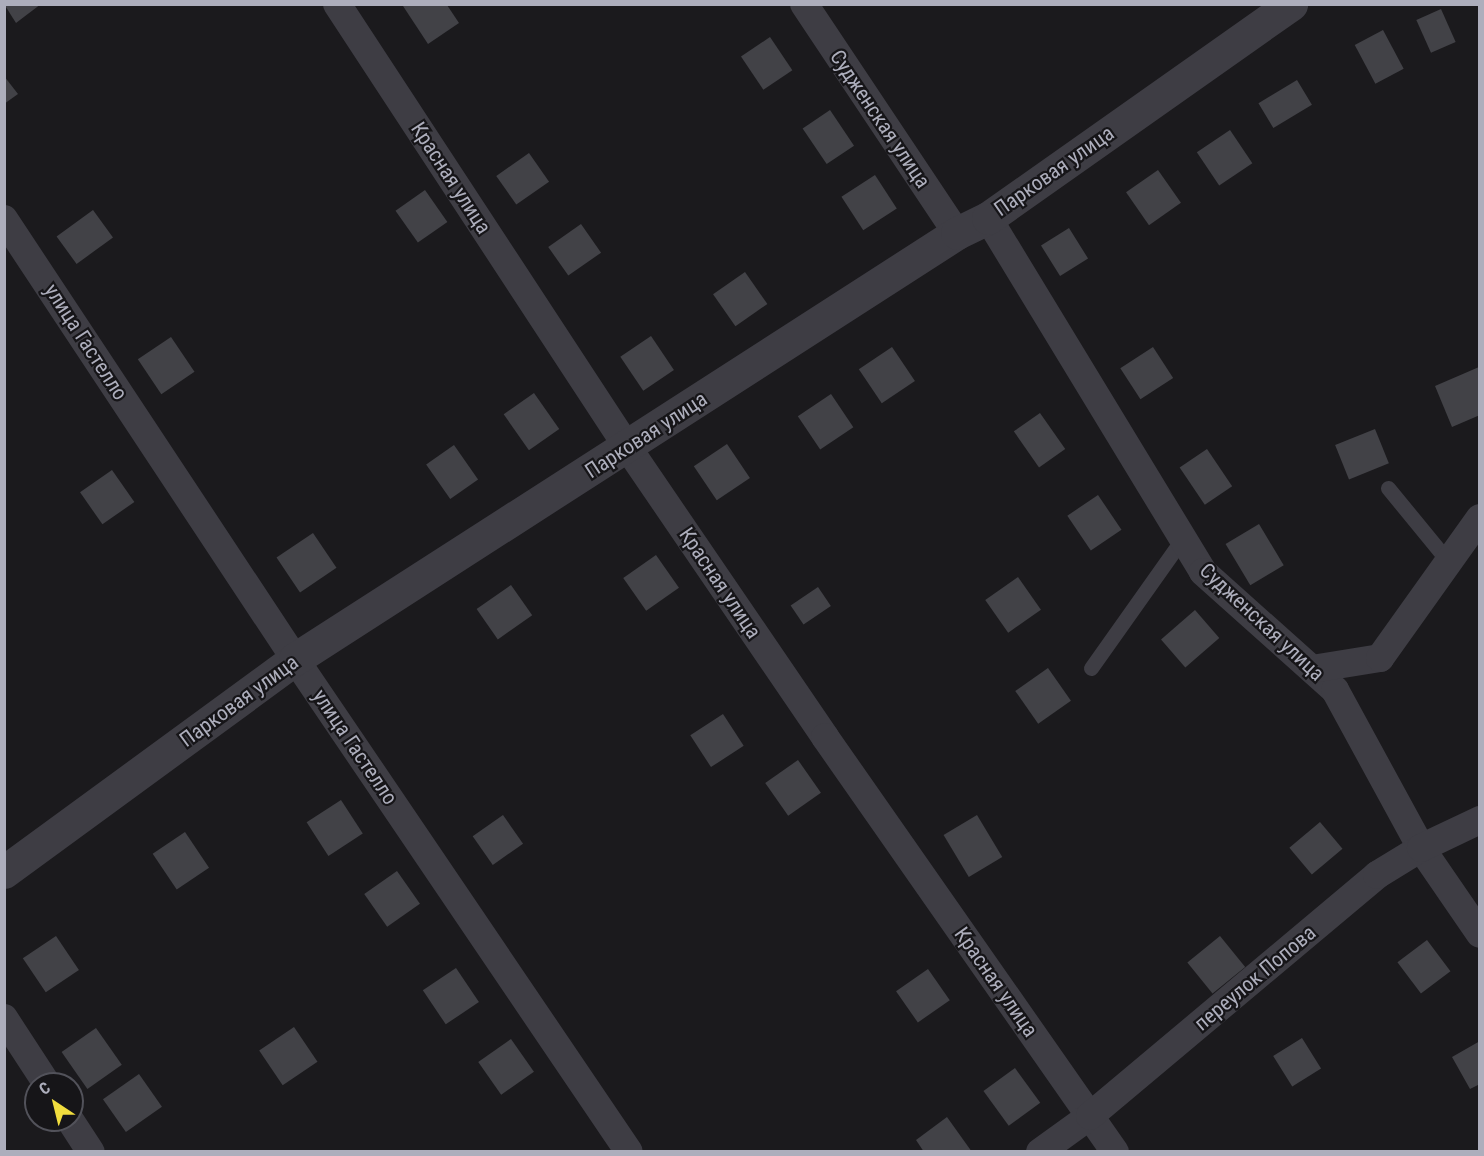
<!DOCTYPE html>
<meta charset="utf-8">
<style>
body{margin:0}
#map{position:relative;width:1484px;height:1156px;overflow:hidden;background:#1b1a1d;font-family:"Roboto Condensed",sans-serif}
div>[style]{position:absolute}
.building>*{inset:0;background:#424247;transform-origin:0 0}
.service>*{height:15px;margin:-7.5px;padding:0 7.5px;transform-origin:7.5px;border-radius:7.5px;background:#3e3d44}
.minor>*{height:28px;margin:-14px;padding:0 14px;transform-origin:14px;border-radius:14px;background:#3e3d44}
.tertiary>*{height:33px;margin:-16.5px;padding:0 16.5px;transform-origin:16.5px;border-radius:16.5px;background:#3e3d44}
span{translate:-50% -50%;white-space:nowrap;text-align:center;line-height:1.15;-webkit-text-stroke:4.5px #161518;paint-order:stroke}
.street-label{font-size:21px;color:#adaebc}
.frame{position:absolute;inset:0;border:6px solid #adaebc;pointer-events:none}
.north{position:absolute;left:24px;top:1072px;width:60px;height:60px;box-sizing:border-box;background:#161518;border:2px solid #52525a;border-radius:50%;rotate:325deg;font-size:16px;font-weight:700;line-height:24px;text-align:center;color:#adaebc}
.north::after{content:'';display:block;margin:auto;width:21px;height:27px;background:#f1dd3e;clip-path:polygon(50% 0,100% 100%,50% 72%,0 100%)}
</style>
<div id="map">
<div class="building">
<i style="clip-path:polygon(4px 4px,41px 4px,16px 23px)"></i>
<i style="clip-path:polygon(405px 5px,447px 5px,459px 23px,428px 44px,403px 6px)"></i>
<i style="left:1441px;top:9px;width:36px;height:27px;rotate:66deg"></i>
<i style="left:1383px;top:30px;width:44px;height:32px;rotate:62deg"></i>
<i style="left:770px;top:37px;width:40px;height:35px;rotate:56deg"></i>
<i style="clip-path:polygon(4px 76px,18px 94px,4px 104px)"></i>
<i style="left:1297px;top:80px;width:29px;height:45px;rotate:59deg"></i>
<i style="left:830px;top:110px;width:43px;height:33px;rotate:56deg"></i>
<i style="left:1230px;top:130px;width:40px;height:40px;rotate:56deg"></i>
<i style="left:529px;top:153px;width:35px;height:40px;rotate:55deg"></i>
<i style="left:1158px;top:170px;width:40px;height:39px;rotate:55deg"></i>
<i style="left:875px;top:175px;width:40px;height:40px;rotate:57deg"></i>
<i style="left:425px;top:190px;width:39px;height:36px;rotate:55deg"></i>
<i style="left:93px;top:210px;width:34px;height:45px;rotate:54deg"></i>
<i style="left:581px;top:224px;width:35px;height:40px;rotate:55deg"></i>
<i style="left:1069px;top:228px;width:36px;height:33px;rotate:58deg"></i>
<i style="left:745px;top:272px;width:39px;height:39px;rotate:55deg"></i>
<i style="left:651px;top:336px;width:41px;height:37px;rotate:56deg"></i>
<i style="left:171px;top:337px;width:42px;height:40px;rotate:56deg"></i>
<i style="left:892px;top:347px;width:41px;height:40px;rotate:56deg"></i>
<i style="left:1153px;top:347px;width:37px;height:39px;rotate:57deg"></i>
<i style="clip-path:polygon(1479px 367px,1480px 415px,1452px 427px,1435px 386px)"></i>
<i style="left:534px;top:393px;width:44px;height:37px;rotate:55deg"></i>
<i style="left:831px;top:394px;width:40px;height:40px;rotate:56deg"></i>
<i style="left:1040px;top:413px;width:44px;height:32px;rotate:55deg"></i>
<i style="left:1375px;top:429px;width:37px;height:43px;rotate:68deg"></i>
<i style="left:727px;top:444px;width:41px;height:40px;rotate:56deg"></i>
<i style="left:454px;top:445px;width:42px;height:34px;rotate:55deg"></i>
<i style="left:1207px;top:449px;width:45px;height:33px;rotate:56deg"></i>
<i style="left:112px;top:470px;width:39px;height:39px;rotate:55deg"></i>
<i style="left:1098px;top:495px;width:42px;height:37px;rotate:56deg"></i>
<i style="left:1259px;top:524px;width:48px;height:39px;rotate:59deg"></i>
<i style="left:313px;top:533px;width:42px;height:44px;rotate:56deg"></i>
<i style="left:656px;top:555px;width:40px;height:40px;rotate:55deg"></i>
<i style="left:1018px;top:577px;width:40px;height:40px;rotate:55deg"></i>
<i style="left:511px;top:585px;width:37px;height:42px;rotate:55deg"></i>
<i style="left:818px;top:587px;width:23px;height:33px;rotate:56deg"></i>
<i style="left:1195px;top:610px;width:37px;height:45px;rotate:49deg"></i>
<i style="left:1048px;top:668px;width:40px;height:40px;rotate:55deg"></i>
<i style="left:723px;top:714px;width:38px;height:39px;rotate:57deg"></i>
<i style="left:798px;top:760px;width:40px;height:40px;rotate:55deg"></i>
<i style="left:341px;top:800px;width:40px;height:41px;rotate:57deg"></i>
<i style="left:503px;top:815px;width:35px;height:37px;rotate:55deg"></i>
<i style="left:977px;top:815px;width:49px;height:39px;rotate:59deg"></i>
<i style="left:1320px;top:822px;width:35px;height:40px;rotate:50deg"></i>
<i style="left:185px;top:832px;width:43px;height:39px;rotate:56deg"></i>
<i style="left:397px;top:871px;width:40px;height:40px;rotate:55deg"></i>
<i style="left:56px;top:936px;width:41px;height:40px;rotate:56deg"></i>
<i style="left:1220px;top:936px;width:40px;height:42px;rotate:51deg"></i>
<i style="left:1427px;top:940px;width:39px;height:37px;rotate:53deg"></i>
<i style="left:456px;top:968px;width:41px;height:40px;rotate:56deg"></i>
<i style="left:928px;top:969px;width:38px;height:39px;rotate:55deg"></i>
<i style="left:294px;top:1027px;width:42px;height:42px;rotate:56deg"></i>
<i style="left:96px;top:1028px;width:45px;height:42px;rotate:55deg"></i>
<i style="left:1302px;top:1038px;width:36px;height:34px;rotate:58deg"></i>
<i style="left:511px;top:1039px;width:40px;height:40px;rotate:55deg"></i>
<i style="clip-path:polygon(1480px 1041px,1480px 1084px,1470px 1089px,1452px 1057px)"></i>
<i style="left:1015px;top:1068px;width:43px;height:39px;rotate:54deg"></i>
<i style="left:139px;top:1074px;width:40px;height:44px;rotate:55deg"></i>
<i style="clip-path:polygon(947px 1117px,972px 1152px,924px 1152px,916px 1140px)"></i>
</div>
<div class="service">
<i style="left:1388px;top:488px;width:94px;rotate:50.6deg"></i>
<i style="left:1091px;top:668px;width:159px;rotate:-54.7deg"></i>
</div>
<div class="minor">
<i style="left:337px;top:4px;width:531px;rotate:56.76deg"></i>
<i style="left:628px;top:448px;width:350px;rotate:55.7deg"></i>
<i style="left:825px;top:737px;width:506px;rotate:55.05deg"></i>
<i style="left:804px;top:4px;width:275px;rotate:56.3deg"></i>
<i style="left:988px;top:218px;width:414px;rotate:58.7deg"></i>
<i style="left:1203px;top:572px;width:177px;rotate:41.8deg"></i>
<i style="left:1335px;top:690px;width:180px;rotate:61.4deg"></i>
<i style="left:1421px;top:848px;width:104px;rotate:55.5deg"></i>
<i style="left:4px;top:219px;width:528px;rotate:56.52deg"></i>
<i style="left:295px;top:659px;width:595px;rotate:55.88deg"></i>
<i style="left:1312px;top:669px;width:69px;rotate:-9.2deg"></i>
<i style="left:1380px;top:658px;width:172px;rotate:-54.5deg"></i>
<i style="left:4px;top:1018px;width:79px;rotate:56.9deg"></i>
<i style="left:70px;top:1120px;width:38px;rotate:57deg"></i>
<i style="left:1040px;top:1152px;width:62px;rotate:-35.8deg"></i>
<i style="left:1090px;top:1116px;width:375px;rotate:-40deg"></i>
<i style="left:1377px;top:875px;width:52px;rotate:-31.5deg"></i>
<i style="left:1421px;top:848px;width:65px;rotate:-25.4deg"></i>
</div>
<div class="tertiary">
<i style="left:4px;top:872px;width:361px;rotate:-36.2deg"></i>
<i style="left:295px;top:659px;width:787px;rotate:-32.76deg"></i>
<i style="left:957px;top:233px;width:34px;rotate:-26deg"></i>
<i style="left:988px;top:218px;width:371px;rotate:-35.2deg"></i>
</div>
<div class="street-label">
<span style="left:880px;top:119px;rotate:56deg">Судженская улица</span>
<span style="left:1054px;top:171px;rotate:-35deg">Парковая улица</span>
<span style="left:451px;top:178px;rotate:57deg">Красная улица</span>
<span style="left:86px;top:342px;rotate:57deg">улица Гастелло</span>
<span style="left:646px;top:435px;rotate:-33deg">Парковая улица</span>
<span style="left:720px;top:583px;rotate:56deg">Красная улица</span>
<span style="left:1262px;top:622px;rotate:43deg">Судженская улица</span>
<span style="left:239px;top:701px;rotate:-36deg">Парковая улица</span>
<span style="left:355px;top:747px;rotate:56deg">улица Гастелло</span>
<span style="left:1255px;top:978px;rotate:-40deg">переулок Попова</span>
<span style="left:996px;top:982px;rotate:55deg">Красная улица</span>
</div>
<div class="frame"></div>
<div class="north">С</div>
</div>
